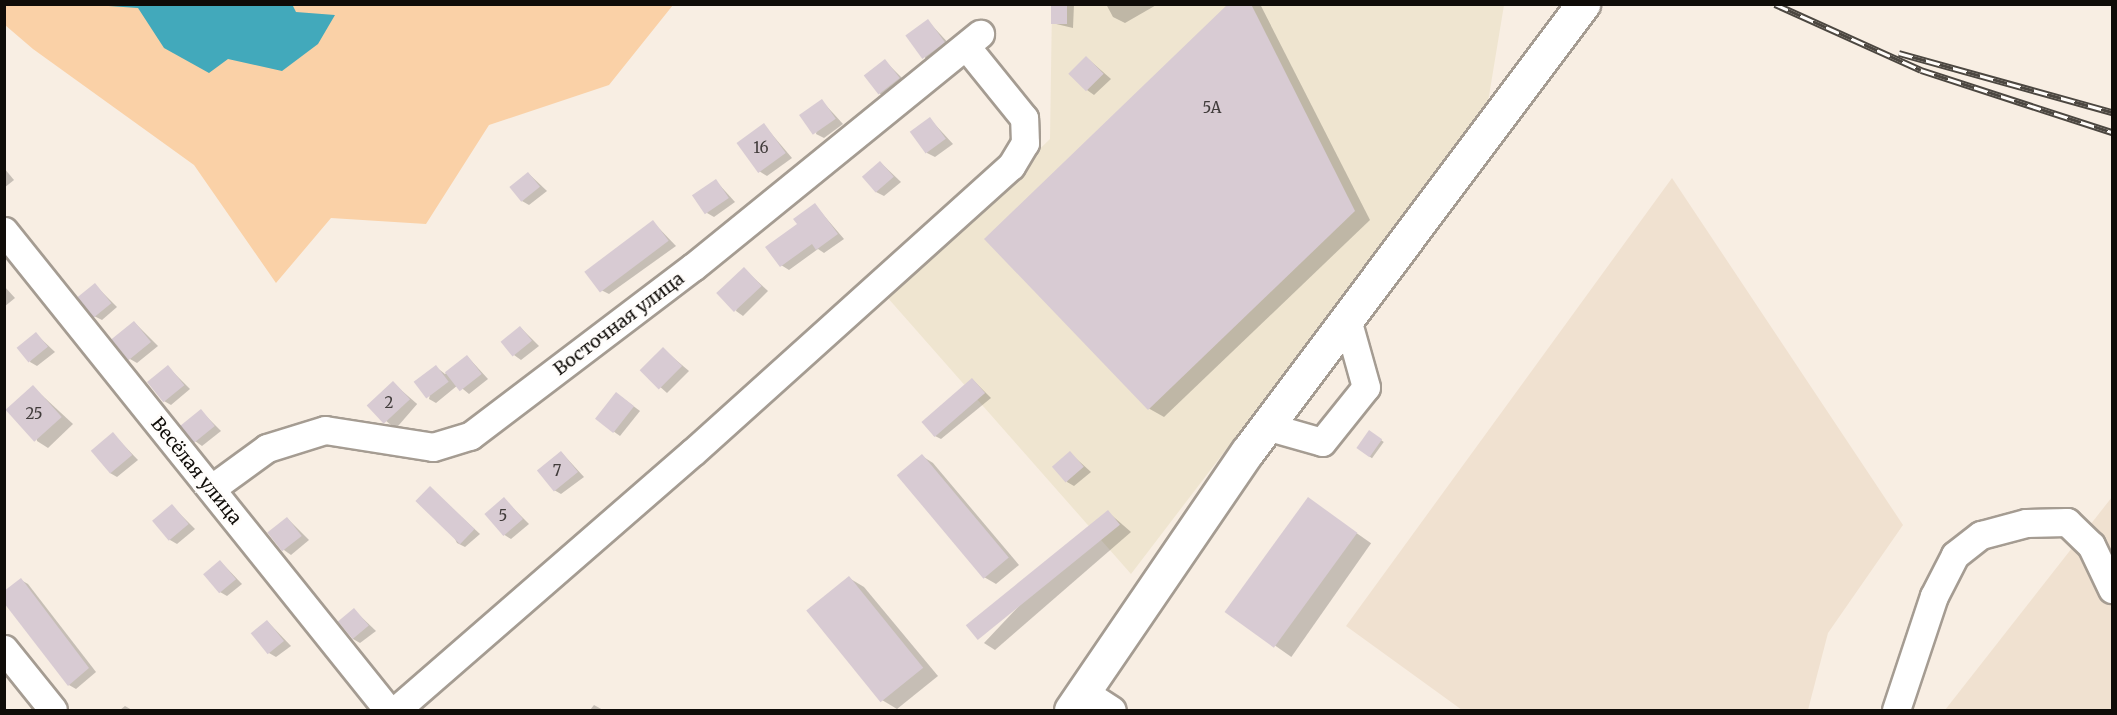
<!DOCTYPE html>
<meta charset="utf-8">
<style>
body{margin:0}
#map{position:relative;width:2117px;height:715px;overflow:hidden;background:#f8eee3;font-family:Merriweather,serif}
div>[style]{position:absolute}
.commercial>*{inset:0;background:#efe5d0}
.built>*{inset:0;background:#f0e1d0}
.green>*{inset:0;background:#fad1a7}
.water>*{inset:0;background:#42a9bb}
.shadow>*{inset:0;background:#0003;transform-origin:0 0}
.building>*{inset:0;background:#d8cbd3;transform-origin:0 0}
.roads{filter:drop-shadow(2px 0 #a59c92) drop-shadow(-2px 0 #a59c92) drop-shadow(0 2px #a59c92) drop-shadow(0 -2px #a59c92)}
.minor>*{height:27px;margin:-13.5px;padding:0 13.5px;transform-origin:13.5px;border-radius:13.5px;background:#fff}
.major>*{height:33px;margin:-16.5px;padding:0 16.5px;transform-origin:16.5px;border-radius:16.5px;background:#fff}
.rail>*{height:7px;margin-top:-3.5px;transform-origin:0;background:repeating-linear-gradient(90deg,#fffdfb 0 14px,#4c4741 0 28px);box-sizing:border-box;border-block:2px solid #4c4741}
span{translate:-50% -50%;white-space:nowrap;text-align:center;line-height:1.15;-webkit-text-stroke:6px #fffdfb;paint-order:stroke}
.number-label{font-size:15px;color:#413c3b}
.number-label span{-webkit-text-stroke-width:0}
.street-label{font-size:18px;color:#0f0c08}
.frame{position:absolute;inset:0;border:6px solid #0f0c08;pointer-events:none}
</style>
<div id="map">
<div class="commercial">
<i style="clip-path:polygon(1052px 5px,1504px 5px,1487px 108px,1131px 574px,887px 297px,1050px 139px)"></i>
</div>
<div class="built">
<i style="clip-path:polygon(1672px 178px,1903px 525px,1828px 633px,1808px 710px,1462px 710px,1346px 626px)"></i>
<i style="clip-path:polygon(2112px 497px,2112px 710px,1945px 710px)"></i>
</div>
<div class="green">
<i style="clip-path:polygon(5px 4px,673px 5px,609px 85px,489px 125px,426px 224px,331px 218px,276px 283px,194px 165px,33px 49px,5px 25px)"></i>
</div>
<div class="water">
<i style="clip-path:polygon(292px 4px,296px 12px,335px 15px,318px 44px,282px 71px,228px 59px,209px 73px,164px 48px,138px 8px,94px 5px)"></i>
</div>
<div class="shadow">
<i style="clip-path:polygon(1052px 4px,1074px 4px,1073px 28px,1052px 23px)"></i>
<i style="clip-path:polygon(1106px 4px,1158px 4px,1125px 23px,1113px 17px)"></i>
<i style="clip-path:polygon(1231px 4px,1260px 4px,1370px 220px,1164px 417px,1148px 408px)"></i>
<i style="clip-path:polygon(928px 21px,952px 47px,932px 63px,925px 58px)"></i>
<i style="clip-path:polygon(1086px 57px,1111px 79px,1094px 95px,1087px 90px)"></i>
<i style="clip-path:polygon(885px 61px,907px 83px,887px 99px,880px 94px)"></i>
<i style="clip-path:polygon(822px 101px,843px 124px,824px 138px,816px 134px)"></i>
<i style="clip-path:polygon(930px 119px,953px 144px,935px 157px,927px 153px)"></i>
<i style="clip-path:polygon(764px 125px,792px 158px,767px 176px,759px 171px)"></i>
<i style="clip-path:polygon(880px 162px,901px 182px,884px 196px,876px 192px)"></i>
<i style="clip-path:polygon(4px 168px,14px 180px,4px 188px)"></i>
<i style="clip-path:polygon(528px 173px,547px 191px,529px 205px,522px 201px)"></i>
<i style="clip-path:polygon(716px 181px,735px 202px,714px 217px,707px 213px)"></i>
<i style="clip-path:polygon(815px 205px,844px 239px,824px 253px,818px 249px,789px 270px,781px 265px,799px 224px)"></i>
<i style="clip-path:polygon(653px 222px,676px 246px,609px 294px,601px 290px)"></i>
<i style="clip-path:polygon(744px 269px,768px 291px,743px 316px,736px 311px)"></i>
<i style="clip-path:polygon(95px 285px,117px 307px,102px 320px,94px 316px)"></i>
<i style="clip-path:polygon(4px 286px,15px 298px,4px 307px)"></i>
<i style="clip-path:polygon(135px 323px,158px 346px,137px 363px,130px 359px)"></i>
<i style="clip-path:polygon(521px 328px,539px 346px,521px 360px,514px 355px)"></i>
<i style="clip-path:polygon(36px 334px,55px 352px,37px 366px,30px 362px)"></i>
<i style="clip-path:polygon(663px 349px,689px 371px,667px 393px,641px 370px)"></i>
<i style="clip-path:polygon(467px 356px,488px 379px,469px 394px,458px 385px,436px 403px,429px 399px,436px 367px,445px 374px)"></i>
<i style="clip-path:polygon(168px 367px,190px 389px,171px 405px,164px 401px)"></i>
<i style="clip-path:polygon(972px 379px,991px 398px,941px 439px,933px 435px)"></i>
<i style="left:393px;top:383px;width:32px;height:33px;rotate:41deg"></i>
<i style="clip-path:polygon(33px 387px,73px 424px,48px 448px,37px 441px)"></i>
<i style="clip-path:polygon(616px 393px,640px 411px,620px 436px,613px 431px)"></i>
<i style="clip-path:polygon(201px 411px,221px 431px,202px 446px,195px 441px)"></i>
<i style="left:1370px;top:432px;width:17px;height:20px;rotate:36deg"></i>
<i style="clip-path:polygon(113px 434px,138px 460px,117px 477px,110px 473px)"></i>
<i style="clip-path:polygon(562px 453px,584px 477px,561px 494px,554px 490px)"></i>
<i style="clip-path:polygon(1070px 453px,1091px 472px,1074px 486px,1067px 482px)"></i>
<i style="clip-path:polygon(922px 456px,933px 463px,1019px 565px,996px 584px,984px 577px,899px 475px)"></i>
<i style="clip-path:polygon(430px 488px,480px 534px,465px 547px,457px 543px)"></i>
<i style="clip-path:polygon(504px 499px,529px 524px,511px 539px,503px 534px)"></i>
<i style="left:1308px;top:499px;width:77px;height:139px;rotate:35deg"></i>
<i style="clip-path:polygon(172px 506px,195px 529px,177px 544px,170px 540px)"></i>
<i style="clip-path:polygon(1108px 512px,1131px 532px,995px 650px,984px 643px)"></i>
<i style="clip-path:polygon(287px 518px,309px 540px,291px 555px,284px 550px)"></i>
<i style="clip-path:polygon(220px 561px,242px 584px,227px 596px,220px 592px)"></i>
<i style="clip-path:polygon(849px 578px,864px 587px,938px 676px,897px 709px,882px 700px)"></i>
<i style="clip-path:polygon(21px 580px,28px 584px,96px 672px,76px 689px,69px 685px)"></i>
<i style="clip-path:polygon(354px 610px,376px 631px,360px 643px,353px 639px)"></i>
<i style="clip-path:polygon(268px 622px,291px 646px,276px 657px,269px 653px)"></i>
<i style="clip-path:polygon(594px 705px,603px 710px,590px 710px)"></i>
<i style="clip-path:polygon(125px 706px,132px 710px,120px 710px)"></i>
</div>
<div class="building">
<i style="left:1051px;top:4px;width:16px;height:20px"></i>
<i style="clip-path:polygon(1228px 4px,1251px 4px,1355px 211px,1148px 410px,984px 239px)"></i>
<i style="left:928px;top:19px;width:29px;height:28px;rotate:54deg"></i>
<i style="left:1086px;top:56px;width:25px;height:25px;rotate:45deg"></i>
<i style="left:885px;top:59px;width:24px;height:27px;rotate:52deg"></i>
<i style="left:822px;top:99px;width:24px;height:28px;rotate:55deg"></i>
<i style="left:930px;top:117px;width:27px;height:25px;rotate:54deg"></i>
<i style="left:764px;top:123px;width:37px;height:34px;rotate:54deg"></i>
<i style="left:880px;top:161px;width:21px;height:24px;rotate:49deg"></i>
<i style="left:528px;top:172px;width:19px;height:24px;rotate:51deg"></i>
<i style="left:716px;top:179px;width:23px;height:29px;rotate:56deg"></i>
<i style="clip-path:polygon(815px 203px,838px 234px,816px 250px,812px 244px,780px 267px,765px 247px,797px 224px,793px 219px)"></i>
<i style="left:653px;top:220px;width:26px;height:86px;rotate:53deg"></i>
<i style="left:744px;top:267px;width:26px;height:38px;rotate:47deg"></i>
<i style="left:95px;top:283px;width:26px;height:23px;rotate:51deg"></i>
<i style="left:134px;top:321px;width:27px;height:29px;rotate:51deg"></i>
<i style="left:520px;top:326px;width:19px;height:25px;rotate:51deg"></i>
<i style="left:36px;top:332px;width:19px;height:25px;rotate:51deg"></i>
<i style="left:663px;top:347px;width:27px;height:33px;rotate:45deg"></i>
<i style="left:467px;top:355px;width:24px;height:28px;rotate:52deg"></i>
<i style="left:168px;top:365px;width:26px;height:27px;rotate:51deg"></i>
<i style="left:436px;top:365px;width:21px;height:28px;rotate:53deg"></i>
<i style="left:972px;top:378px;width:20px;height:67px;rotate:49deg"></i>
<i style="left:393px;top:381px;width:25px;height:36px;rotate:47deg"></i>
<i style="left:33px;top:385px;width:43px;height:37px;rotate:48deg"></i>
<i style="left:616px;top:392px;width:23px;height:34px;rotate:38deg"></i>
<i style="left:201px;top:409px;width:22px;height:27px;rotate:51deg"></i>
<i style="left:1369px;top:430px;width:16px;height:22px;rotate:35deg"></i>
<i style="left:113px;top:432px;width:30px;height:29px;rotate:50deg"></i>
<i style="left:561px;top:451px;width:27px;height:31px;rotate:51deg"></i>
<i style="left:1070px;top:451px;width:21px;height:24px;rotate:49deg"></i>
<i style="left:922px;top:454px;width:135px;height:33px;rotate:50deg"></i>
<i style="left:430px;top:486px;width:62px;height:21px;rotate:44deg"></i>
<i style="left:504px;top:497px;width:29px;height:26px;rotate:49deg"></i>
<i style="left:1308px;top:497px;width:61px;height:142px;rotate:36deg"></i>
<i style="left:172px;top:504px;width:26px;height:26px;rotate:50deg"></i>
<i style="left:1108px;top:510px;width:19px;height:183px;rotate:51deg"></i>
<i style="left:287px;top:517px;width:24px;height:25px;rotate:52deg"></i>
<i style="left:220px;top:560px;width:25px;height:22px;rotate:50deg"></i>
<i style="left:849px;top:576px;width:118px;height:55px;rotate:51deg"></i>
<i style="clip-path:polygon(21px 578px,89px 668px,68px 686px,4px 603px,4px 591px)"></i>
<i style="left:354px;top:608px;width:23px;height:21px;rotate:50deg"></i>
<i style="left:267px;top:620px;width:27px;height:21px;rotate:51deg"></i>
</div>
<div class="roads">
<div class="minor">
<i style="left:4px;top:231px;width:614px;rotate:51.28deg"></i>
<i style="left:1266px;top:426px;width:58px;rotate:15.9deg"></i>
<i style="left:1322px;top:442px;width:70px;rotate:-51.3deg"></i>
<i style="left:1366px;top:387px;width:71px;rotate:-105.6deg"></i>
<i style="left:212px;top:488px;width:68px;rotate:-36deg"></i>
<i style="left:267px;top:448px;width:61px;rotate:-17.2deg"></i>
<i style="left:325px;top:430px;width:109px;rotate:8.9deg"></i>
<i style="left:433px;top:447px;width:39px;rotate:-17deg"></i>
<i style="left:470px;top:436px;width:280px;rotate:-37.2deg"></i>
<i style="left:693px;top:267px;width:370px;rotate:-39.1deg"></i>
<i style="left:4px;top:649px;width:78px;rotate:51.2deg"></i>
<i style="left:1084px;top:692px;width:33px;rotate:33deg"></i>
<i style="left:396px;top:710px;width:393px;rotate:-41deg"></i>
<i style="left:693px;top:452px;width:428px;rotate:-42deg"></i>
<i style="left:1011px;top:166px;width:27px;rotate:-59deg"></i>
<i style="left:1025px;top:143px;width:25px;rotate:-92deg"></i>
<i style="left:1024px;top:118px;width:92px;rotate:-128.9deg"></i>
<i style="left:1896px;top:710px;width:120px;rotate:-71.6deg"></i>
<i style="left:1934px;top:596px;width:46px;rotate:-62.9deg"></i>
<i style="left:1955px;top:555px;width:33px;rotate:-38deg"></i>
<i style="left:1981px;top:535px;width:47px;rotate:-14.9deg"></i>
<i style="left:2026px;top:523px;width:41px;rotate:-1.4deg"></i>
<i style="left:2067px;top:522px;width:33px;rotate:44deg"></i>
<i style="left:2091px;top:545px;width:49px;rotate:64.5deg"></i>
</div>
<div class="major">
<i style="left:1071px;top:710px;width:314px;rotate:-55.7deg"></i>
<i style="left:1248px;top:451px;width:559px;rotate:-53.15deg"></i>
</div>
</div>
<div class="rail">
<i style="left:1775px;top:4px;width:160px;rotate:24.3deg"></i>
<i style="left:1921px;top:70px;width:201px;rotate:18deg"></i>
<i style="left:1899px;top:53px;width:221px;rotate:15.5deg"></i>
</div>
<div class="number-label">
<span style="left:1212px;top:108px">5А</span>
<span style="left:761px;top:148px">16</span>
<span style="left:389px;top:403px">2</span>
<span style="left:34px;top:414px">25</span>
<span style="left:557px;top:471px">7</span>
<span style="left:503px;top:516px">5</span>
</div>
<div class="street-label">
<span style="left:619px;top:324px;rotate:-37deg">Восточная улица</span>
<span style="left:196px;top:471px;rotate:51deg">Весёлая улица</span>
</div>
<div class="frame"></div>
</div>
